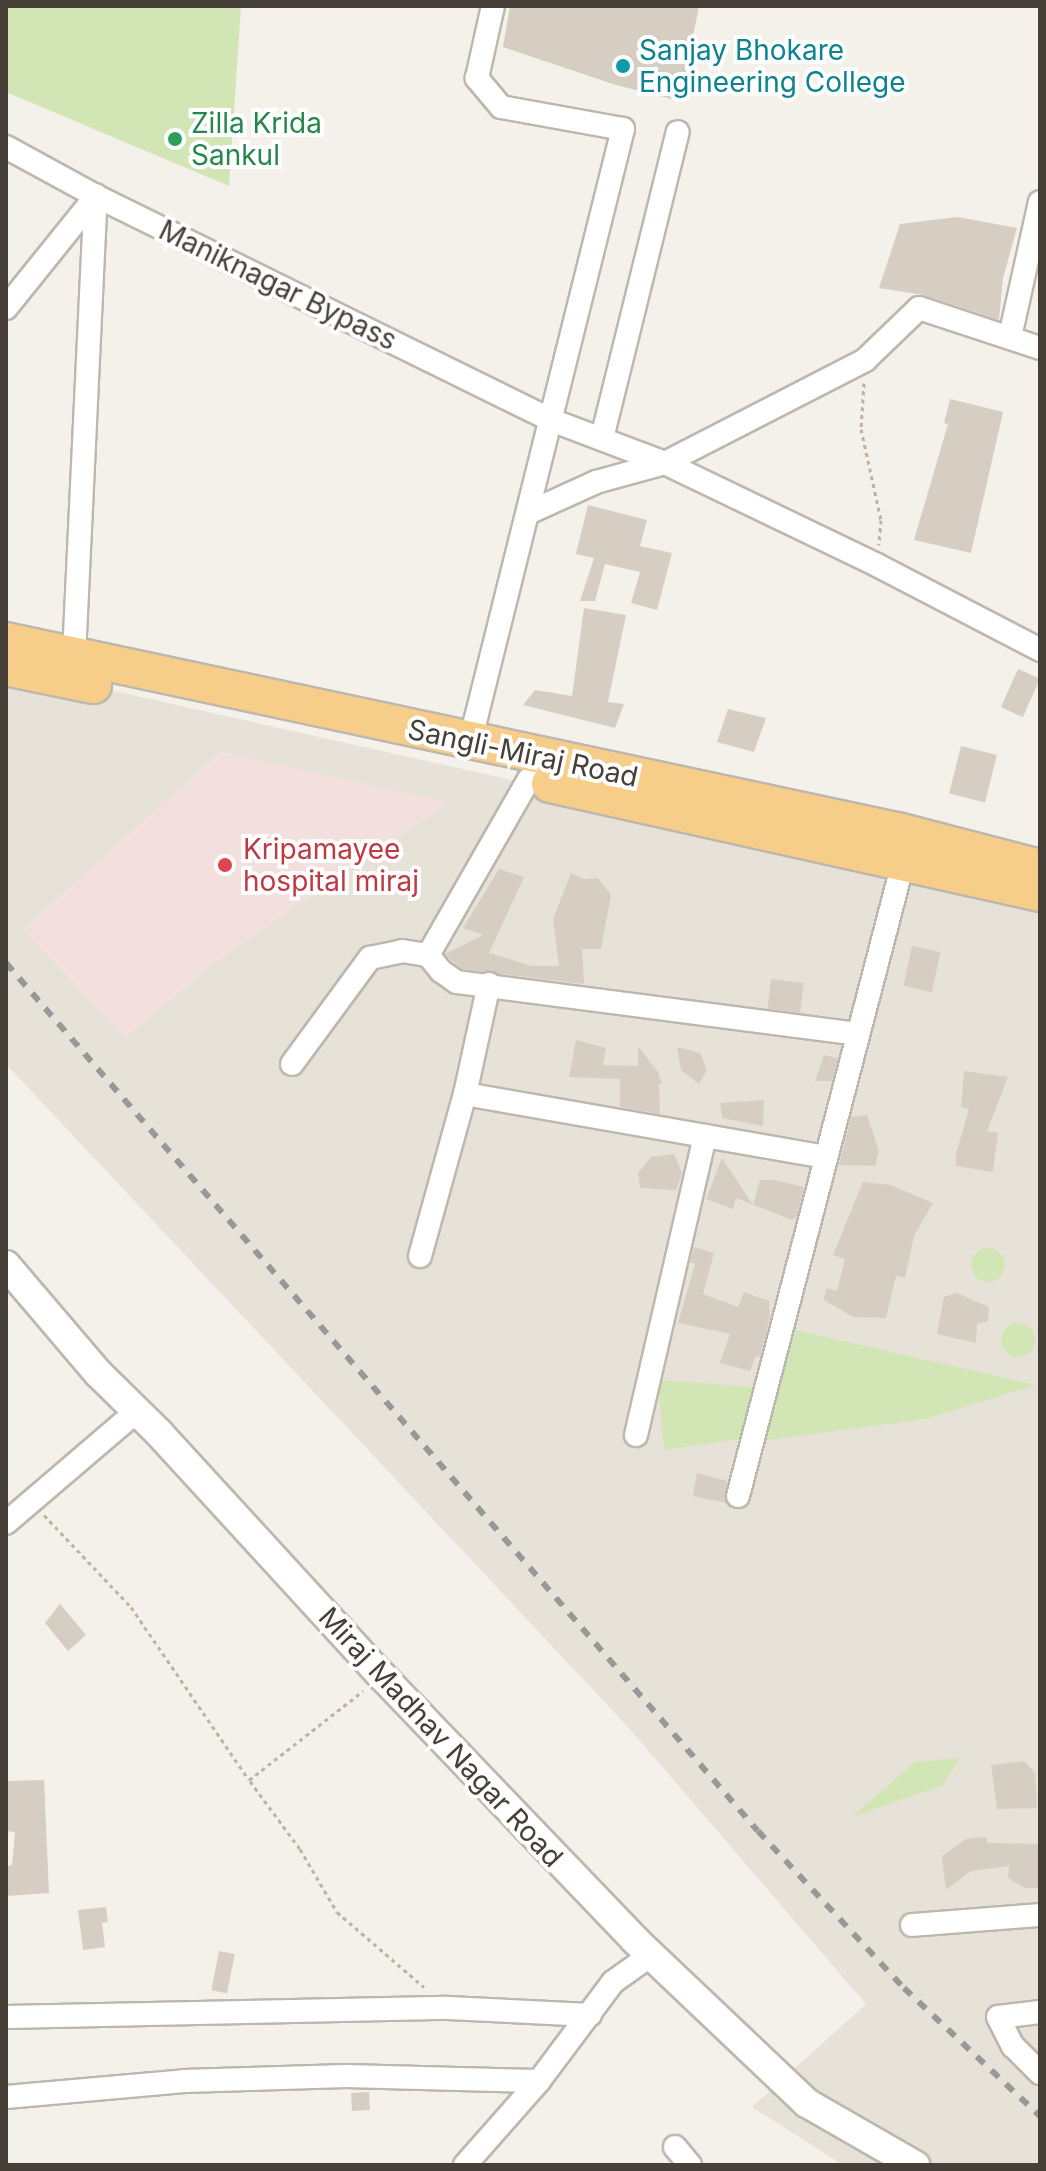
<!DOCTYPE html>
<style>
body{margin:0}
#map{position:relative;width:1046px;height:2171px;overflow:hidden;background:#f4f0ea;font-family:Inter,sans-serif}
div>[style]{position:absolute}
.residential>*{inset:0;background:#e7e2d8}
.medical>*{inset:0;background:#f3e0de}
.green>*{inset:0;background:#d2e5b5}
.round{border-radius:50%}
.building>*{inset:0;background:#d7cec3;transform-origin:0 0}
.path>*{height:3px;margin-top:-1.5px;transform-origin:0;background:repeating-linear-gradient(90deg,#bfb29f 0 4px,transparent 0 8px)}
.roads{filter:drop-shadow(2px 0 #beb7ad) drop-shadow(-2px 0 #beb7ad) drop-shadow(0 2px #beb7ad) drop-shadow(0 -2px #beb7ad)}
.minor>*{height:22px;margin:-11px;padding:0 11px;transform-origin:11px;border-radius:11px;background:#fff}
.tertiary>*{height:28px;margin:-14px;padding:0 14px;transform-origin:14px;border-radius:14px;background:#fff}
.trunk>*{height:36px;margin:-18px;padding:0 18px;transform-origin:18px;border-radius:18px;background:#f6ce8a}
.rail>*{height:6px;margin-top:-3px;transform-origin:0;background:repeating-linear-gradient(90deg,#989898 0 10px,transparent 0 20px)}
.dots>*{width:22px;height:22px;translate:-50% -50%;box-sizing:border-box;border:4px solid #fff;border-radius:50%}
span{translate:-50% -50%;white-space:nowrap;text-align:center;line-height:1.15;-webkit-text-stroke:8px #fff;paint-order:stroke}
.culture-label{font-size:28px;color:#0d838f}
.left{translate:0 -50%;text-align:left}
.leisure-label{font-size:28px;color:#27864d}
.street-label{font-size:28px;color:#474038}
.health-label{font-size:28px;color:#be3a42}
.frame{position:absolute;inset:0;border:8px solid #474038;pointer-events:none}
</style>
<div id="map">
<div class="residential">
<i style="clip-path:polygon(6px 667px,1040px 898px,1040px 2165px,843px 2165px,752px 2107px,866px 2004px,627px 1726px,6px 1064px)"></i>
</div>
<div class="medical">
<i style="clip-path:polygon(221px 752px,449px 802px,220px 958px,125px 1037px,24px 929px)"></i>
</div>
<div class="green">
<i style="clip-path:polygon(6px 6px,241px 6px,229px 186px,6px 92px)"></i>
<i class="round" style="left:971px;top:1248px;width:34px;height:34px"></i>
<i class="round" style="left:1001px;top:1323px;width:34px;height:34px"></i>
<i style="clip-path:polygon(796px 1330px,1036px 1385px,925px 1419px,761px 1441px)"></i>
<i style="clip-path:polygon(658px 1380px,755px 1387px,740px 1439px,664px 1450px)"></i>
<i style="clip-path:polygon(960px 1758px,943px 1785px,852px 1817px,915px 1762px)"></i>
</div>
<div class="building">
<i style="clip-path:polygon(510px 6px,699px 6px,680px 101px,616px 85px,503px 47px)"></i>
<i style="clip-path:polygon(958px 217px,1017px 228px,1003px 278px,999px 320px,923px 295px,879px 288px,900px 224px)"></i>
<i style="clip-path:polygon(950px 399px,1003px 412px,971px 553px,914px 540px,948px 424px,944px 423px)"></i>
<i style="clip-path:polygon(588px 505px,647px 520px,640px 546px,672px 553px,657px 610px,631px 603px,640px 572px,605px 564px,595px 601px,580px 601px,594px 558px,576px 554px)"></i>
<i style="clip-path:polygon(584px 608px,626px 615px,608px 702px,624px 704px,615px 728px,523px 705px,535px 690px,572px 696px)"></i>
<i style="left:1018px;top:669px;width:24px;height:42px;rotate:24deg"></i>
<i style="clip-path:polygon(728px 709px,766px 718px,754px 752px,717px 742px)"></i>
<i style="left:961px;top:746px;width:37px;height:49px;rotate:14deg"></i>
<i style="clip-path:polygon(499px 869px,524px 877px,489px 953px,532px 966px,559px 966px,553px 919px,571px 873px,585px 879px,598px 878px,611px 895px,601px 949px,582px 949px,584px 984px,462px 969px,445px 954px,483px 935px,463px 928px)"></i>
<i style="left:912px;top:946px;width:29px;height:41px;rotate:12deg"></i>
<i style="left:771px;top:979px;width:33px;height:30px;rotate:7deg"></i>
<i style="clip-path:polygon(576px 1040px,606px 1048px,603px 1065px,638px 1066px,638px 1046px,658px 1072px,662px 1084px,659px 1084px,660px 1114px,620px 1107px,620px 1079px,569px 1077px)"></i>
<i style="clip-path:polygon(677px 1047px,700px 1053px,707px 1070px,699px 1084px,681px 1070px)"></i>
<i style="clip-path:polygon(824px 1055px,838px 1058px,832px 1081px,815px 1081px)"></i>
<i style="clip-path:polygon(964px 1071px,1008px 1077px,987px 1131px,998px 1133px,993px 1172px,956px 1166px,956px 1154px,969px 1109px,961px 1107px)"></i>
<i style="clip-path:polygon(764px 1100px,763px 1126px,722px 1118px,720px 1103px)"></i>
<i style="clip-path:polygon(867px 1115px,879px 1151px,875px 1166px,839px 1165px,851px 1117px)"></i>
<i style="clip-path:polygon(674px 1154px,682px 1173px,676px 1190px,640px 1188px,638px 1173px,651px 1157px)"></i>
<i style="clip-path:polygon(722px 1158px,753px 1205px,760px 1180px,774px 1180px,804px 1187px,797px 1216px,792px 1220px,736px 1198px,733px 1209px,706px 1199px)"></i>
<i style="clip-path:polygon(863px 1182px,891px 1185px,933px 1203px,914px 1236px,905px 1278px,896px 1276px,886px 1318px,853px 1317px,824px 1300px,826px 1288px,837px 1291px,845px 1259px,833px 1255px)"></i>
<i style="clip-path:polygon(694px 1247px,714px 1253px,703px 1294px,738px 1307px,744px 1292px,769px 1301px,770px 1317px,760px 1357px,756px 1356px,750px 1371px,720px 1363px,730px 1334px,678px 1323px,695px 1264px,690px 1262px)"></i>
<i style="clip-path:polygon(957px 1293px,989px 1307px,988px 1321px,977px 1324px,976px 1343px,937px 1334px,944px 1297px)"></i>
<i style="clip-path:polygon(697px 1473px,727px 1481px,726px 1503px,693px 1496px)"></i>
<i style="clip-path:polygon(60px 1604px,86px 1635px,68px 1651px,45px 1623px)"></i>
<i style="clip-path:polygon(1024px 1761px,1035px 1773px,1037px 1808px,997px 1809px,991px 1765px)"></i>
<i style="clip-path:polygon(44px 1780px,49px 1893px,6px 1896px,6px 1866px,12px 1865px,15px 1832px,6px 1831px,8px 1781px)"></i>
<i style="clip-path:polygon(987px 1837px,987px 1843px,1040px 1844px,1040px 1888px,1025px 1888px,1008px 1878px,1009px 1866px,971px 1871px,946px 1890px,942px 1856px,966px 1839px)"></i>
<i style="clip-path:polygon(106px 1907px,108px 1922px,102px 1923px,105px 1947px,83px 1950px,78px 1910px)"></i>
<i style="left:219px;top:1951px;width:16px;height:40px;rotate:11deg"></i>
<i style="left:369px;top:2092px;width:18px;height:18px;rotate:87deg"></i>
</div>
<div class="path">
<i style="left:864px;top:383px;width:46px;rotate:93.7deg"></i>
<i style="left:861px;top:429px;width:93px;rotate:77.6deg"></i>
<i style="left:881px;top:520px;width:25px;rotate:95deg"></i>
<i style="left:44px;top:1515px;width:127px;rotate:46.6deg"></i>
<i style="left:131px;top:1607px;width:209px;rotate:55.7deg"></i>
<i style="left:249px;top:1780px;width:145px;rotate:-38deg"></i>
<i style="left:250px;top:1781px;width:84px;rotate:53.7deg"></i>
<i style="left:300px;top:1849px;width:73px;rotate:59.6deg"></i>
<i style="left:337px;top:1912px;width:115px;rotate:40.8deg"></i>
</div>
<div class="roads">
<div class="minor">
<i style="left:6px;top:147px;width:102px;rotate:28.6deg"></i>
<i style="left:96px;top:196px;width:507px;rotate:26.21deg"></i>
<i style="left:551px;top:420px;width:122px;rotate:20.7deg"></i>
<i style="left:665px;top:463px;width:235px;rotate:25.7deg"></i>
<i style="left:877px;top:565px;width:184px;rotate:27.5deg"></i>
<i style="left:6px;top:308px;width:144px;rotate:-51.2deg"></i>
<i style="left:1010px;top:337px;width:138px;rotate:-77.5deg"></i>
<i style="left:602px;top:438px;width:315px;rotate:-76.1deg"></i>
<i style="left:528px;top:513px;width:75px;rotate:-24.5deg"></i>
<i style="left:596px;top:482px;width:72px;rotate:-15.4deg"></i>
<i style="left:665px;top:463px;width:225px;rotate:-27.2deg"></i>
<i style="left:865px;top:360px;width:75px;rotate:-43.9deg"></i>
<i style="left:919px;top:308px;width:127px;rotate:18.3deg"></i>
<i style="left:74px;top:656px;width:461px;rotate:-87.3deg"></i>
<i style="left:470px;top:742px;width:632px;rotate:-75.99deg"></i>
<i style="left:623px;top:129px;width:124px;rotate:-169.8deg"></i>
<i style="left:501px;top:107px;width:38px;rotate:-130deg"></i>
<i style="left:477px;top:78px;width:74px;rotate:-77.5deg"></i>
<i style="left:529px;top:779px;width:203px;rotate:119.8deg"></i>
<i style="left:428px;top:955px;width:21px;rotate:51deg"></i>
<i style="left:441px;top:971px;width:19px;rotate:35deg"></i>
<i style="left:457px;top:982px;width:404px;rotate:7.4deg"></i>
<i style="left:489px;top:984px;width:113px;rotate:102.3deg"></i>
<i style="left:465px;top:1094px;width:366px;rotate:9.9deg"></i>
<i style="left:292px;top:1064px;width:132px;rotate:-53.7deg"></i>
<i style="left:370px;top:958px;width:33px;rotate:-12deg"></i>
<i style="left:402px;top:951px;width:26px;rotate:9deg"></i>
<i style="left:420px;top:1256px;width:168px;rotate:-74.5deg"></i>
<i style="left:636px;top:1435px;width:307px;rotate:-77deg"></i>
<i style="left:738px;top:1496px;width:654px;rotate:-75.39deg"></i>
<i style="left:6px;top:1523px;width:171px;rotate:-40.5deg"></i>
<i style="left:912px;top:1925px;width:128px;rotate:-4.5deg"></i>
<i style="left:1040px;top:2012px;width:42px;rotate:173.2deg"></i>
<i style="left:998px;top:2017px;width:33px;rotate:63deg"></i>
<i style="left:1013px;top:2046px;width:38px;rotate:45deg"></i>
<i style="left:6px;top:2017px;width:442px;rotate:-1.2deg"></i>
<i style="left:448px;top:2008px;width:142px;rotate:2.8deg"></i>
<i style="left:6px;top:2097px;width:179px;rotate:-5.1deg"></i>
<i style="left:184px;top:2081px;width:162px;rotate:-1.8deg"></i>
<i style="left:346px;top:2076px;width:193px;rotate:1.5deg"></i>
<i style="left:675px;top:2147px;width:23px;rotate:50deg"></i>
<i style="left:465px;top:2165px;width:112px;rotate:-48.6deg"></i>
<i style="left:539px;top:2081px;width:124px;rotate:-53.2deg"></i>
<i style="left:613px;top:1982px;width:47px;rotate:-35.4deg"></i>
</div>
<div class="tertiary">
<i style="left:6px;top:1265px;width:142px;rotate:49.6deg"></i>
<i style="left:98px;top:1373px;width:86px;rotate:44.5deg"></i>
<i style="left:159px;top:1433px;width:330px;rotate:47.5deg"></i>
<i style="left:382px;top:1676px;width:366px;rotate:46.2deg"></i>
<i style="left:635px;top:1940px;width:237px;rotate:43.5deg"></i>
<i style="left:807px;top:2103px;width:125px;rotate:29.9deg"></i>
</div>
<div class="trunk">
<i style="left:6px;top:641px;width:911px;rotate:12.04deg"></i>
<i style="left:897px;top:831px;width:148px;rotate:14.5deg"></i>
<i style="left:6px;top:667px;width:89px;rotate:11.7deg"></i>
<i style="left:550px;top:784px;width:502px;rotate:12.54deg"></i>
</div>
</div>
<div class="rail">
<i style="left:6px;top:963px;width:1148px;rotate:49.1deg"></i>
<i style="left:758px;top:1831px;width:214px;rotate:47.1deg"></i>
<i style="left:904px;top:1988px;width:187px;rotate:43.3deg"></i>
</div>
<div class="dots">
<i style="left:623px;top:66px;background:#0f9aa8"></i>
<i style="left:175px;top:139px;background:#2e9e5b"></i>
<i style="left:225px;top:865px;background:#e0444e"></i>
</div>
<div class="culture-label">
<span class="left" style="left:639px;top:66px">Sanjay Bhokare<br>Engineering College</span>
</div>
<div class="leisure-label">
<span class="left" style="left:191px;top:139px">Zilla Krida<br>Sankul</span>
</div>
<div class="street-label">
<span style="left:278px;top:285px;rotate:26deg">Maniknagar Bypass</span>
<span style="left:523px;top:753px;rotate:12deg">Sangli-Miraj Road</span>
<span style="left:441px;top:1737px;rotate:47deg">Miraj Madhav Nagar Road</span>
</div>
<div class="health-label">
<span class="left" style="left:243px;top:865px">Kripamayee<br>hospital miraj</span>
</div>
<div class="frame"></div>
</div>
